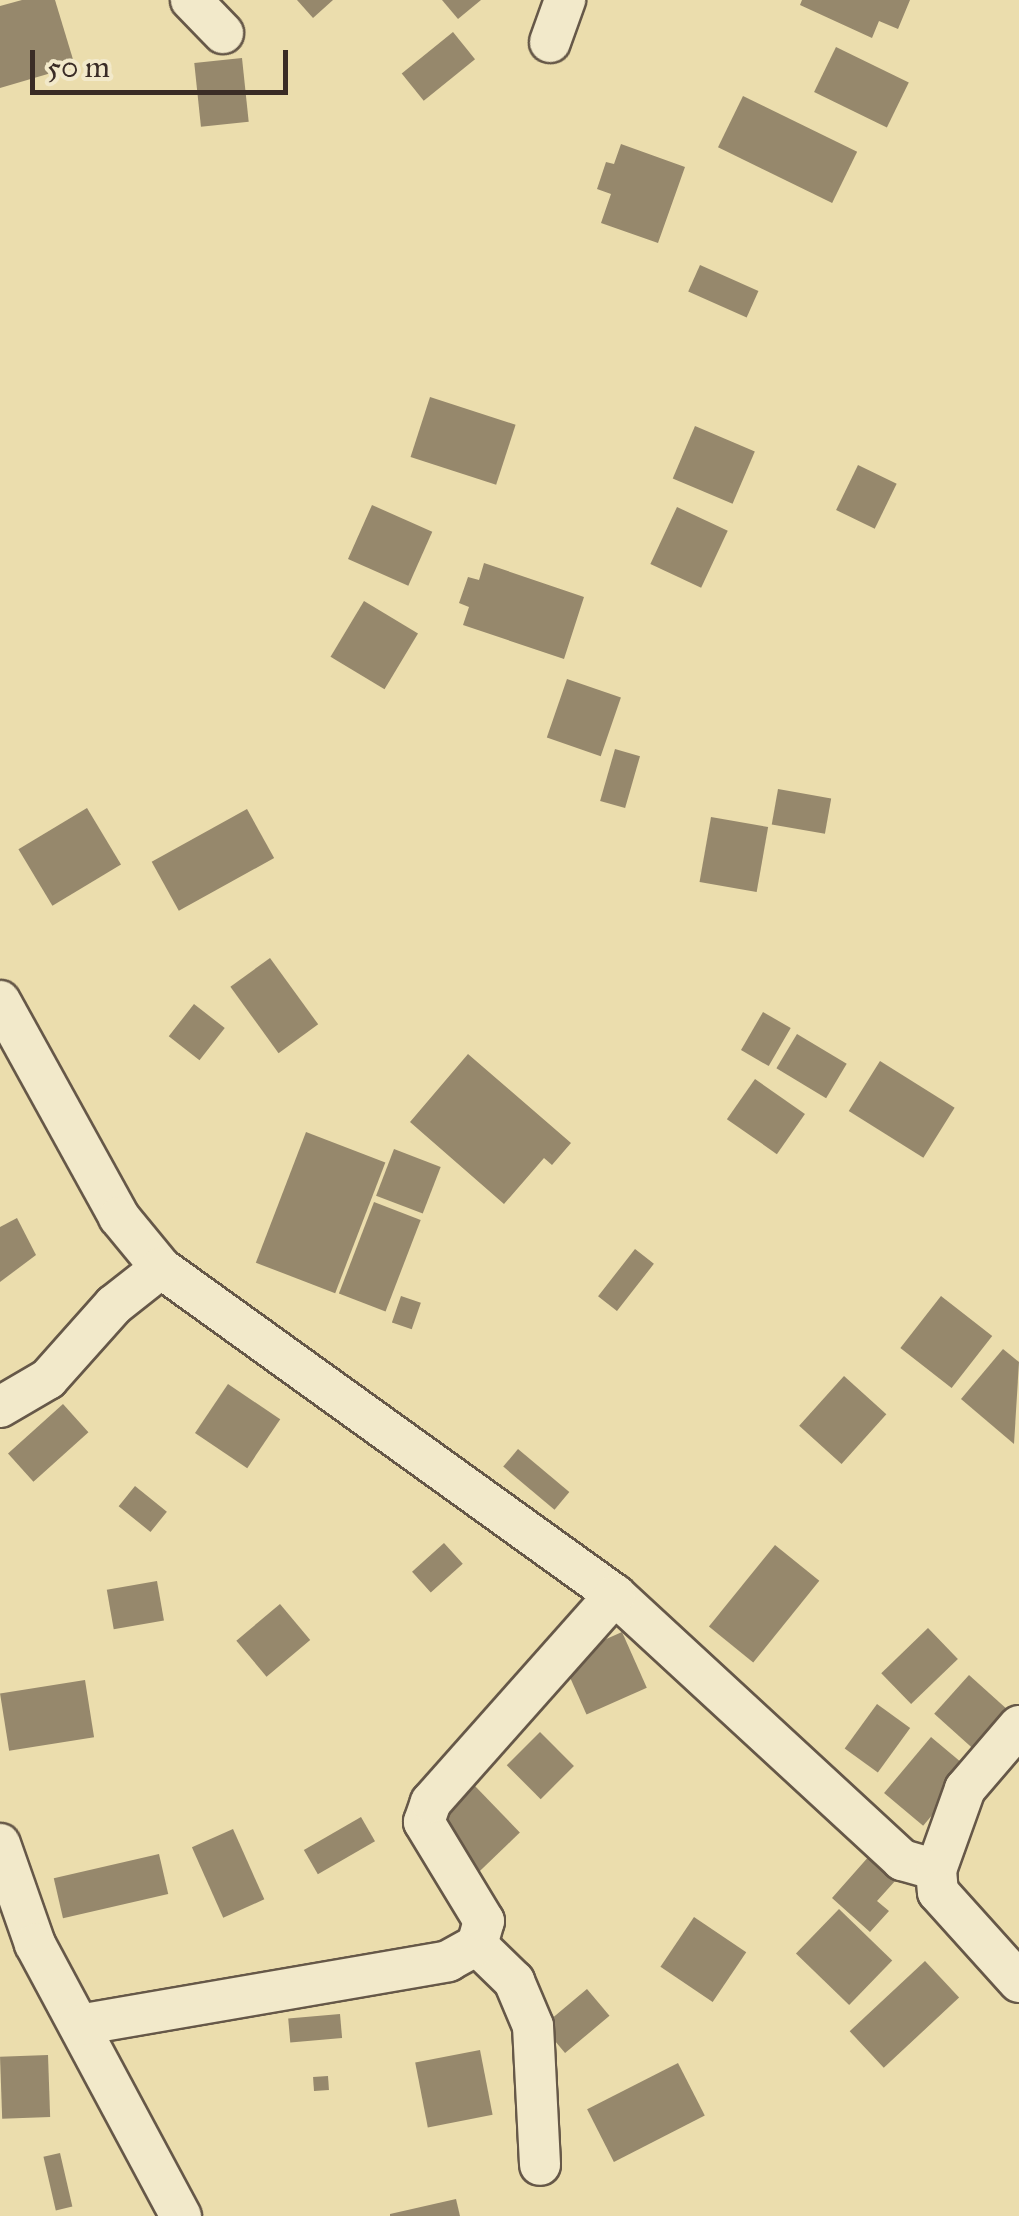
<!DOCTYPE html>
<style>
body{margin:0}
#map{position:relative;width:1019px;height:2216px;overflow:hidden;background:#ebddad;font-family:"IM FELL Great Primer",serif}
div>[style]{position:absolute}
.building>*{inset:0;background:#96886c;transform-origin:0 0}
.roads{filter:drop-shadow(2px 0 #665848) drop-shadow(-2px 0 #665848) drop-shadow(0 2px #665848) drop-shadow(0 -2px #665848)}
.street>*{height:40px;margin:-20px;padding:0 20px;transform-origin:20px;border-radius:20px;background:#f2e9ca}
span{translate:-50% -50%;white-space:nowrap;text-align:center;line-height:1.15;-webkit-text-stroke:9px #f2e9ca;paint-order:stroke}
.scale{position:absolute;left:30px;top:50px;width:258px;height:45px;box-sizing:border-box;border:5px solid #3a2c26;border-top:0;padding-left:12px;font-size:30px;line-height:35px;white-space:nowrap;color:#3a2c26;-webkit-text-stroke:8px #f2e9ca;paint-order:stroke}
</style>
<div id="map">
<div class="building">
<i style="clip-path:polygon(22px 0,55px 0,75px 66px,0 88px,0 6px)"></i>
<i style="clip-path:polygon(297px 0,333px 0,313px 18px)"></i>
<i style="clip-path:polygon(442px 0,481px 0,458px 19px)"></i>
<i style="clip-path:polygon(802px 0,910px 0,898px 29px,879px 21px,872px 38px,800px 5px)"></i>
<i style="left:453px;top:32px;width:35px;height:66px;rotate:51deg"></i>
<i style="left:836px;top:47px;width:81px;height:50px;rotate:26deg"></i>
<i style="left:242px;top:58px;width:64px;height:48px;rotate:84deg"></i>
<i style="left:743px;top:96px;width:127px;height:57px;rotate:26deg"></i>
<i style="clip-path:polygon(621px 144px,685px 167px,658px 243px,601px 223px,611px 194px,597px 189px,606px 162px,614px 164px)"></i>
<i style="left:700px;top:265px;width:64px;height:29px;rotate:24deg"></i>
<i style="left:430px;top:397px;width:90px;height:63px;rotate:18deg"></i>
<i style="left:695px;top:426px;width:65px;height:57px;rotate:23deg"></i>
<i style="left:858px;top:465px;width:43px;height:50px;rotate:26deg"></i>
<i style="left:372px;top:505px;width:66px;height:59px;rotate:24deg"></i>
<i style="left:677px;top:507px;width:56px;height:63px;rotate:25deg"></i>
<i style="clip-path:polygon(484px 563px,584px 597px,564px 659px,463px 625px,469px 607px,459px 603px,468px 577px,479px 580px)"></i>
<i style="left:364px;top:601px;width:63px;height:65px;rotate:31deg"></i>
<i style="left:567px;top:679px;width:57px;height:62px;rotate:19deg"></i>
<i style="left:615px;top:749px;width:26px;height:54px;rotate:16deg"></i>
<i style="left:778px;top:789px;width:54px;height:36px;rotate:10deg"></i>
<i style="left:87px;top:808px;width:66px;height:80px;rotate:59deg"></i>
<i style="left:247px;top:809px;width:56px;height:109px;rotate:61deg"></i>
<i style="left:711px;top:817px;width:58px;height:66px;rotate:10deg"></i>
<i style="left:270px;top:958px;width:82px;height:49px;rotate:54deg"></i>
<i style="left:194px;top:1004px;width:39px;height:41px;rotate:38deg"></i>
<i style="left:763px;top:1012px;width:32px;height:44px;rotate:30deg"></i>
<i style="left:797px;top:1034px;width:58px;height:40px;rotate:31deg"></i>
<i style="clip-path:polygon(468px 1054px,571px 1143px,552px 1165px,544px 1158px,504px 1204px,410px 1122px)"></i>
<i style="left:880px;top:1061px;width:88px;height:59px;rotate:32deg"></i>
<i style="left:755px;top:1079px;width:61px;height:49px;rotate:35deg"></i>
<i style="left:306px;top:1132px;width:85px;height:140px;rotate:21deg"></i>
<i style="left:394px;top:1149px;width:50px;height:50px;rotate:21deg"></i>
<i style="left:374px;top:1202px;width:50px;height:98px;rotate:21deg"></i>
<i style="clip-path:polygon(17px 1218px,36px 1255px,0 1282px,0 1227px)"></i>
<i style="left:635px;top:1249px;width:24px;height:60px;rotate:38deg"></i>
<i style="left:401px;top:1296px;width:21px;height:28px;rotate:19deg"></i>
<i style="left:941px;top:1296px;width:65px;height:66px;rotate:38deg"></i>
<i style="clip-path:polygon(1003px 1349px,1019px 1362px,1014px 1444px,961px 1399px)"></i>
<i style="left:844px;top:1376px;width:57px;height:67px;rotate:42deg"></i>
<i style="left:228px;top:1384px;width:63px;height:59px;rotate:34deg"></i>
<i style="left:63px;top:1404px;width:38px;height:74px;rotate:48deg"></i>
<i style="left:518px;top:1449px;width:67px;height:23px;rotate:40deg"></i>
<i style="left:135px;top:1486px;width:41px;height:26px;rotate:39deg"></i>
<i style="left:444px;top:1543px;width:28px;height:43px;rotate:48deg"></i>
<i style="left:775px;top:1545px;width:57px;height:105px;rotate:39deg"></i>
<i style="left:157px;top:1581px;width:40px;height:51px;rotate:80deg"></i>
<i style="left:280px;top:1604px;width:47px;height:57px;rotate:50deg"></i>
<i style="left:928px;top:1628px;width:43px;height:65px;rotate:46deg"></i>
<i style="left:622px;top:1632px;width:61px;height:66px;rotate:66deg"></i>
<i style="left:969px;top:1675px;width:64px;height:52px;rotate:42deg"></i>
<i style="left:85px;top:1680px;width:58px;height:86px;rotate:81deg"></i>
<i style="left:877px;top:1704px;width:41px;height:55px;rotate:36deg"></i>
<i style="left:540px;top:1732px;width:48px;height:47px;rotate:45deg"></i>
<i style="left:931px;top:1737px;width:51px;height:73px;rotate:40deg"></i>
<i style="left:474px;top:1785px;width:66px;height:57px;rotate:46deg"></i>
<i style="left:361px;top:1817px;width:28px;height:66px;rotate:60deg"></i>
<i style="left:233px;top:1829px;width:77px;height:45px;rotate:66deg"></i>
<i style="clip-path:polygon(878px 1846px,905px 1870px,877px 1901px,889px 1911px,870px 1932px,832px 1898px)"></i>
<i style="left:159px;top:1854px;width:41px;height:108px;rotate:77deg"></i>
<i style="left:839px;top:1909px;width:74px;height:62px;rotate:44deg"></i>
<i style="left:694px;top:1917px;width:63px;height:60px;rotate:34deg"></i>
<i style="left:925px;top:1961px;width:50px;height:103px;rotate:47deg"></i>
<i style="left:587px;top:1989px;width:35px;height:58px;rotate:50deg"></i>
<i style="left:340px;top:2014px;width:24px;height:52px;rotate:85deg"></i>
<i style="left:480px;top:2050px;width:66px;height:66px;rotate:79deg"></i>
<i style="left:48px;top:2055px;width:62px;height:48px;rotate:88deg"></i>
<i style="left:678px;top:2063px;width:59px;height:102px;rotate:63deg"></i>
<i style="left:328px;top:2076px;width:14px;height:15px;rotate:86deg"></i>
<i style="left:60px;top:2153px;width:55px;height:17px;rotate:77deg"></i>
<i style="clip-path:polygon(456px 2199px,460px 2216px,390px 2216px,390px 2214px)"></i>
</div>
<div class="roads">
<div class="street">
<i style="left:191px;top:0;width:46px;rotate:45.9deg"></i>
<i style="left:550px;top:42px;width:45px;rotate:-70.3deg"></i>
<i style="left:0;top:1001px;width:247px;rotate:61.1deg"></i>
<i style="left:119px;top:1217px;width:66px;rotate:50.5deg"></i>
<i style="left:161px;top:1268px;width:560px;rotate:35.76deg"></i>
<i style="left:615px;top:1595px;width:391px;rotate:42.7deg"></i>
<i style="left:902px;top:1860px;width:35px;rotate:16deg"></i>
<i style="left:0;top:1407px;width:56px;rotate:-30.3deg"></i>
<i style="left:48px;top:1379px;width:99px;rotate:-48.3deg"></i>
<i style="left:114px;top:1305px;width:60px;rotate:-38.2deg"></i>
<i style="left:1019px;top:1726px;width:83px;rotate:130.6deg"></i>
<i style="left:965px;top:1789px;width:86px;rotate:109.7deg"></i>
<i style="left:936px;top:1870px;width:22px;rotate:85deg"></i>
<i style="left:938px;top:1892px;width:121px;rotate:48deg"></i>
<i style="left:0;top:1844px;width:106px;rotate:70.7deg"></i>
<i style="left:35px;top:1944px;width:309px;rotate:61.8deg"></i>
<i style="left:477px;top:1945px;width:52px;rotate:44.2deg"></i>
<i style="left:514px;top:1981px;width:49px;rotate:67.1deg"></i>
<i style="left:533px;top:2026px;width:139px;rotate:87.1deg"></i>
<i style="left:79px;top:2025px;width:375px;rotate:-9.8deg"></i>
<i style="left:448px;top:1961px;width:33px;rotate:-29deg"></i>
<i style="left:477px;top:1945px;width:25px;rotate:-74deg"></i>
<i style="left:484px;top:1921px;width:116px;rotate:-121.2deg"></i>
<i style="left:424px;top:1822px;width:21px;rotate:-71deg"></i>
<i style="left:431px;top:1802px;width:277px;rotate:-48.4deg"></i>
</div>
</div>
<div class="scale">50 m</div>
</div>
